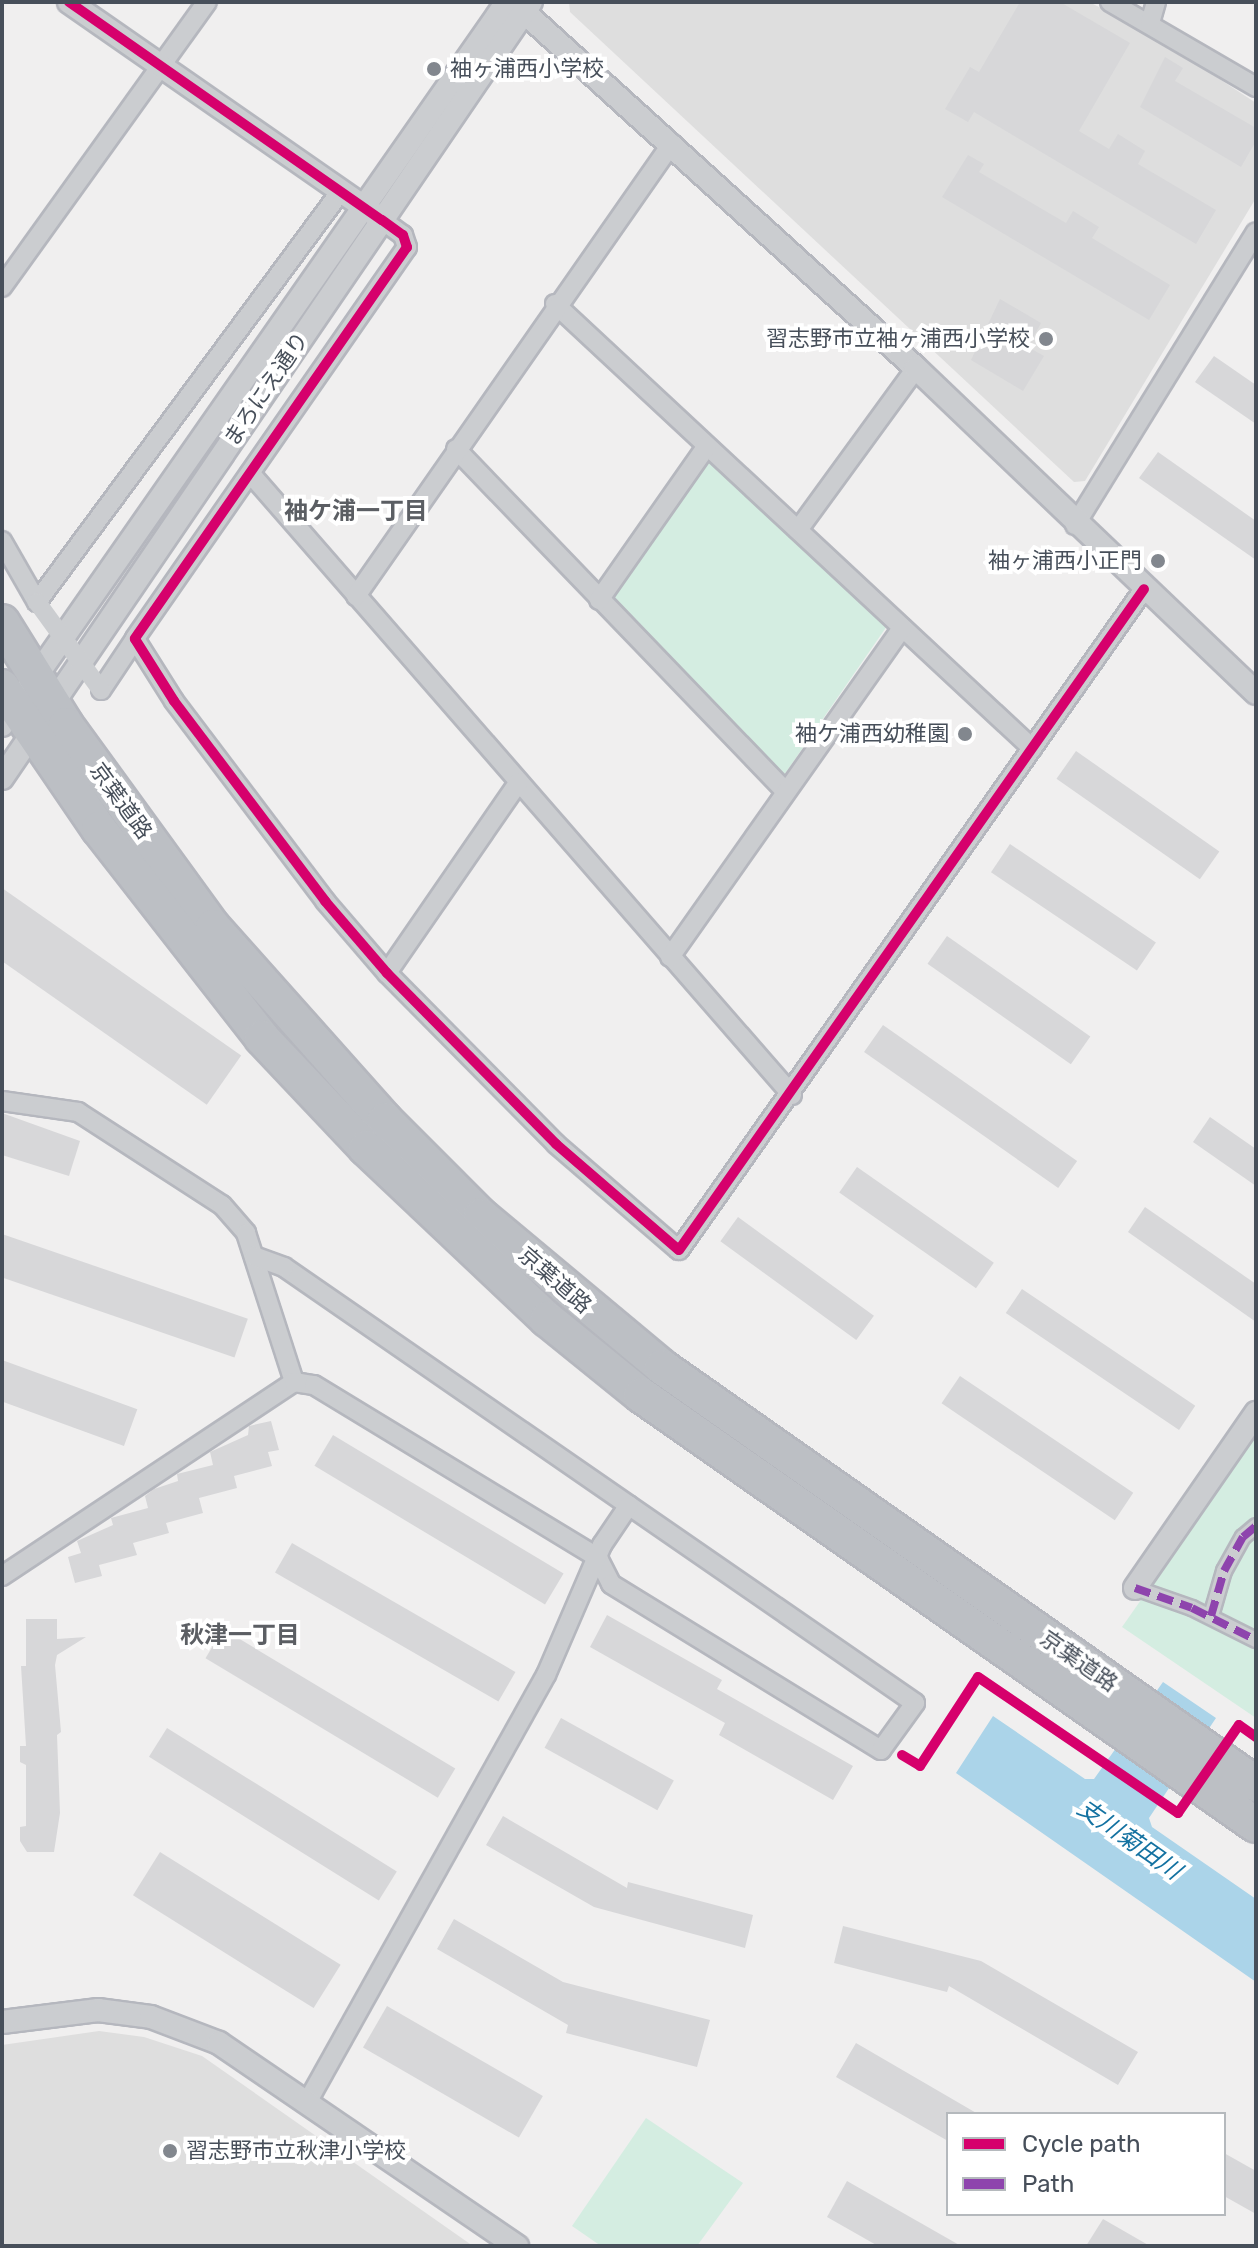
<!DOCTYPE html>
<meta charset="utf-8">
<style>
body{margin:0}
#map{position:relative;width:1258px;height:2248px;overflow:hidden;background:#f0efef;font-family:Rubik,"Noto Sans JP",sans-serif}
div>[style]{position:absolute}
.education>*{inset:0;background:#dedede}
.green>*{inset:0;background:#d4ede1}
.water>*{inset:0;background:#abd4e9}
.building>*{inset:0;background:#d7d7d9;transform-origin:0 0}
.roads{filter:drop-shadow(2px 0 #b5b7be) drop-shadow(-2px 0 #b5b7be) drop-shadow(0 2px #b5b7be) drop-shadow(0 -2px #b5b7be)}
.pedestrian>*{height:14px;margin:-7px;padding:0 7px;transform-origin:7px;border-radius:7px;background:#cbcdd0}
.minor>*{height:18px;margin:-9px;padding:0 9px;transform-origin:9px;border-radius:9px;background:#cbcdd0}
.tertiary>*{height:22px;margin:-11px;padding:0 11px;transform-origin:11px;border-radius:11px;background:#cbcdd0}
.motorway>*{height:34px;margin:-17px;padding:0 17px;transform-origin:17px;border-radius:17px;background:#bcbfc4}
.minor-bridge>*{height:18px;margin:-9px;padding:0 9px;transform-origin:9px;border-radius:9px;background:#cbcdd0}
.quiet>*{height:8px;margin-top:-4px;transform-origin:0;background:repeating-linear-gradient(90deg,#8e44ad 0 16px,transparent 0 24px)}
.cycleway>*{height:10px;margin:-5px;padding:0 5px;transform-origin:5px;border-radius:5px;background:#d6006c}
.dots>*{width:22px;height:22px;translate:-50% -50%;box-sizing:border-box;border:4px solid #fff;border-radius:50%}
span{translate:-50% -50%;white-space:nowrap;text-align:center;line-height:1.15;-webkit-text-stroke:8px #fff;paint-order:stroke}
.poi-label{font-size:22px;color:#474f5a}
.left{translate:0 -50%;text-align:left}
.right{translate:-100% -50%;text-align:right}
.street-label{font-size:22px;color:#474f5a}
.neighbourhood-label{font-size:24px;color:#5b5e63;font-weight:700}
.water-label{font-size:24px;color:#1472a1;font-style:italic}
.frame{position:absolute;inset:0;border:4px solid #474f5a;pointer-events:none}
.legend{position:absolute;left:946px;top:2112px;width:280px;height:104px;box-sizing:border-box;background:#fff;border:2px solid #b5b9bd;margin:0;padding:10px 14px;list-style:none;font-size:24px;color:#474f5a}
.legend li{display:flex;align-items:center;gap:16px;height:40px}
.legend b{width:40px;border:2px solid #b5b9bd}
</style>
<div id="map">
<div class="education">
<i style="clip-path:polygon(569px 2px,1089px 2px,1145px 30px,1256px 103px,1256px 198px,1085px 481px,1074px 482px,570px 12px)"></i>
<i style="clip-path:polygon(99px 2031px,144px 2037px,202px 2056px,473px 2246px,2px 2246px,2px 2045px)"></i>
</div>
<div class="green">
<i style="clip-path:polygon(708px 459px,887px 626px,782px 778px,609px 598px)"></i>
<i style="clip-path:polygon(1256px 1436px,1256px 1718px,1122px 1627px)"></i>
<i style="clip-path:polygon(646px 2118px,743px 2183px,697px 2246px,601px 2246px,572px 2226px)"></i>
</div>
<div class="water">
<i style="clip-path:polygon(1163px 1682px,1216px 1718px,1149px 1818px,1152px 1827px,1256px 1899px,1256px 1982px,956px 1773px,993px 1716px,1085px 1779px,1094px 1779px)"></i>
</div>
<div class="building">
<i style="clip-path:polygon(1020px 2px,1060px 2px,1130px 43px,1079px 131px,1109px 149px,1118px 134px,1145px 151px,1138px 164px,1216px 210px,1196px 244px,974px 112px,968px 122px,945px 109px,970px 67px,979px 72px)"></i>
<i style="clip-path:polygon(1165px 57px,1183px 68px,1175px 81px,1256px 128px,1256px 141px,1241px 167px,1140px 107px)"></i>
<i style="clip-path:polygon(968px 155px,984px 164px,979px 172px,1066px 223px,1073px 211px,1099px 227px,1092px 238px,1170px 285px,1149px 320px,942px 197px)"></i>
<i style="clip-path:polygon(1000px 299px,1041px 323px,1028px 347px,1044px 356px,1023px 391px,971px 360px)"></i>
<i style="clip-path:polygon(1214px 356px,1256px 385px,1256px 424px,1195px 382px)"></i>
<i style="clip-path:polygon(1158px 452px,1256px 521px,1256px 560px,1139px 478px)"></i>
<i style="left:1076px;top:751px;width:175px;height:34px;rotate:35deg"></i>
<i style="left:1010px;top:844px;width:176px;height:34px;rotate:34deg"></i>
<i style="left:2px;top:888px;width:292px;height:60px;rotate:35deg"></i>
<i style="left:947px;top:936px;width:175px;height:34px;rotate:35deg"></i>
<i style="left:883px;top:1025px;width:237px;height:33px;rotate:35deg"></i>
<i style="clip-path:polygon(2px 1113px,80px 1141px,69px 1176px,2px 1155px)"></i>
<i style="clip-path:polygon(1210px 1117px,1256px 1149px,1256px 1186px,1193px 1142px)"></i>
<i style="left:857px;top:1167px;width:167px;height:31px;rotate:35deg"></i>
<i style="clip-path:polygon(1145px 1207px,1256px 1284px,1256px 1322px,1128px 1232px)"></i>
<i style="left:738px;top:1217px;width:168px;height:30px;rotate:36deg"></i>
<i style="left:2px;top:1234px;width:260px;height:41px;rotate:19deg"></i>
<i style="left:1022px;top:1289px;width:209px;height:29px;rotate:34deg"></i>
<i style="left:2px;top:1360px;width:144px;height:39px;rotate:20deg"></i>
<i style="left:960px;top:1376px;width:209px;height:33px;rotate:34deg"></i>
<i style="clip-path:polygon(271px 1421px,279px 1450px,268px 1452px,272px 1466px,234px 1476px,237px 1488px,199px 1498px,203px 1513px,166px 1523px,169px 1533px,133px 1543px,137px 1555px,99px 1565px,102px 1576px,75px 1583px,68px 1557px,81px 1553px,77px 1541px,113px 1525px,111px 1518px,148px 1508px,145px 1496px,154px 1489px,178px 1481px,177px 1474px,213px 1465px,210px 1452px,248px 1435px,249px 1426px)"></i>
<i style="left:333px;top:1435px;width:269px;height:36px;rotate:31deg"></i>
<i style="left:292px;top:1543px;width:258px;height:34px;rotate:30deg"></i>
<i style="clip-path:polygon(607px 1615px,722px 1680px,717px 1689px,853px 1766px,833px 1800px,719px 1735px,725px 1723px,590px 1647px)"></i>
<i style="clip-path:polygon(26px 1619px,57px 1619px,57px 1639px,86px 1637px,57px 1655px,55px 1665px,61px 1732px,57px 1735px,60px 1813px,54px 1852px,27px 1852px,20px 1841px,20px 1827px,26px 1826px,26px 1765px,20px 1762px,20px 1746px,26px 1746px,21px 1666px,26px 1666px)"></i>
<i style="left:223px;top:1629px;width:271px;height:34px;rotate:31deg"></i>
<i style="left:561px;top:1718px;width:129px;height:34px;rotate:29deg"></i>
<i style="left:167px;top:1728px;width:271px;height:34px;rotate:32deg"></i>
<i style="clip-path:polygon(503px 1816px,627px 1888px,628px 1882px,753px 1915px,745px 1948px,594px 1907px,486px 1845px)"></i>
<i style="left:160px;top:1852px;width:213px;height:51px;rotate:32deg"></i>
<i style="clip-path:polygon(454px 1919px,563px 1982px,710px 2020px,697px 2067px,566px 2033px,568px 2025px,437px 1949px)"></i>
<i style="clip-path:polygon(843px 1926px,981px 1961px,1138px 2052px,1118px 2085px,949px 1986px,947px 1992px,834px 1963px)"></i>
<i style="left:387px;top:2006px;width:180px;height:48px;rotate:30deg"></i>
<i style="clip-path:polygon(856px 2043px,978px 2114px,948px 2114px,948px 2141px,836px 2077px)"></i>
<i style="clip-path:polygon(1224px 2153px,1256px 2171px,1256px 2214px,1224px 2196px)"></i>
<i style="clip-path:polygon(847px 2181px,961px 2246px,878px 2246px,827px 2217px)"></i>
<i style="clip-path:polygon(1103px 2219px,1150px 2246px,1086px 2246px)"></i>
</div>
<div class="roads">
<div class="pedestrian">
<i style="left:1135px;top:1588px;width:60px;rotate:19.3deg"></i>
<i style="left:1192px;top:1608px;width:72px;rotate:26.6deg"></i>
<i style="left:1211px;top:1616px;width:47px;rotate:-73.9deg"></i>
<i style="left:1224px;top:1571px;width:39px;rotate:-61deg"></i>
<i style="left:1243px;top:1537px;width:17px;rotate:-40deg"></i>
</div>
<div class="minor">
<i style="left:1110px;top:2px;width:169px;rotate:30.2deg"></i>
<i style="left:1150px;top:23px;width:22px;rotate:-74deg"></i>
<i style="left:382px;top:220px;width:26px;rotate:36deg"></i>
<i style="left:403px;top:235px;width:13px;rotate:72deg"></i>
<i style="left:407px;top:247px;width:477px;rotate:124.8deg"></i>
<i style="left:135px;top:639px;width:73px;rotate:57.8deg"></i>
<i style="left:174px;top:701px;width:251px;rotate:52.9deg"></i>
<i style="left:325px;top:901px;width:95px;rotate:49.3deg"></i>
<i style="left:387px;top:973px;width:240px;rotate:45.3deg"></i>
<i style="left:556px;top:1144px;width:162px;rotate:40.8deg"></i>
<i style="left:679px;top:1250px;width:808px;rotate:-54.87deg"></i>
<i style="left:2px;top:287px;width:351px;rotate:-54.3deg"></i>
<i style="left:555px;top:304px;width:652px;rotate:42.95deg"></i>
<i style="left:456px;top:449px;width:475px;rotate:46.1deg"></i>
<i style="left:250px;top:473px;width:825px;rotate:48.93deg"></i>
<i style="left:1075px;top:525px;width:344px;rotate:-58.3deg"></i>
<i style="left:798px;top:530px;width:200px;rotate:-53.9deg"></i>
<i style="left:2px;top:541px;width:70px;rotate:60.2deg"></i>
<i style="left:37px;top:602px;width:511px;rotate:-53.51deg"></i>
<i style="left:356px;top:596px;width:552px;rotate:-55.1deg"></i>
<i style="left:599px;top:600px;width:188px;rotate:-55deg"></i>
<i style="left:101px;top:690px;width:61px;rotate:-56.3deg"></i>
<i style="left:670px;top:957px;width:403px;rotate:-54.8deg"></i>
<i style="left:387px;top:973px;width:232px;rotate:-55.4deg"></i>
<i style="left:2px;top:1101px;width:77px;rotate:8.2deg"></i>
<i style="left:78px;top:1112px;width:171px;rotate:32.9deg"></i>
<i style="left:222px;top:1205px;width:37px;rotate:49deg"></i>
<i style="left:246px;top:1233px;width:157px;rotate:72.1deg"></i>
<i style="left:2px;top:1576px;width:351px;rotate:-33.6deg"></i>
<i style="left:294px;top:1382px;width:20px;rotate:9deg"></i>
<i style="left:314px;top:1385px;width:333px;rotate:31.3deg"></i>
<i style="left:598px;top:1558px;width:29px;rotate:63deg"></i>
<i style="left:611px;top:1584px;width:317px;rotate:31.6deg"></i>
<i style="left:881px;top:1750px;width:58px;rotate:-54.1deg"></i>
<i style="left:915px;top:1703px;width:767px;rotate:-145.36deg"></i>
<i style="left:284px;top:1267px;width:32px;rotate:-160deg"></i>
<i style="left:309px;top:2099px;width:486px;rotate:-60.8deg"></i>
<i style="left:546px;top:1675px;width:142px;rotate:-66.7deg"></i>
<i style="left:602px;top:1545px;width:48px;rotate:-56deg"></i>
</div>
<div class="tertiary">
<i style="left:69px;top:2px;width:371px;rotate:34.8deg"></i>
<i style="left:513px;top:2px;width:544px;rotate:42.25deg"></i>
<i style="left:916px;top:368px;width:470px;rotate:43.7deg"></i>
<i style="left:2px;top:725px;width:882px;rotate:-55.07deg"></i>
<i style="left:2px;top:778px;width:939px;rotate:-55.72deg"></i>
<i style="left:1135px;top:1588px;width:213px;rotate:-55.3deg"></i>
<i style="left:2px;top:2022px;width:97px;rotate:-7.1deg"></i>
<i style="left:98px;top:2010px;width:53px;rotate:7.5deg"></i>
<i style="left:151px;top:2017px;width:73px;rotate:20.9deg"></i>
<i style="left:219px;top:2043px;width:361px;rotate:34.3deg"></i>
</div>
<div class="motorway">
<i style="left:2px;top:622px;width:121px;rotate:58.1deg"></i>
<i style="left:66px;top:725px;width:250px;rotate:54deg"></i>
<i style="left:213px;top:927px;width:259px;rotate:48.3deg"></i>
<i style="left:385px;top:1120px;width:136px;rotate:45deg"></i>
<i style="left:481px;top:1216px;width:236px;rotate:39.8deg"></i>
<i style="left:662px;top:1367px;width:726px;rotate:35.07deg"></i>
<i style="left:2px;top:687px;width:172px;rotate:55.7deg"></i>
<i style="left:99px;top:829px;width:265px;rotate:52deg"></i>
<i style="left:262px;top:1038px;width:151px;rotate:46.6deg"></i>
<i style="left:366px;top:1148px;width:249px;rotate:43.4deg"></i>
<i style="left:547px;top:1319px;width:121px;rotate:39deg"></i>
<i style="left:641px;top:1395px;width:750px;rotate:34.96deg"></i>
</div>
</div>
<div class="minor-bridge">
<i style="left:37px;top:602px;width:109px;rotate:54deg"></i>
</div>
<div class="quiet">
<i style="left:1135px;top:1588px;width:60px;rotate:19.3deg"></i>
<i style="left:1192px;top:1608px;width:72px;rotate:26.6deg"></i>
<i style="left:1211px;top:1616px;width:47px;rotate:-73.9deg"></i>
<i style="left:1224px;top:1571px;width:39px;rotate:-61deg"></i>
<i style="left:1243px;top:1537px;width:17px;rotate:-40deg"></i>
</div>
<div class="cycleway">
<i style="left:69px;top:2px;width:381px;rotate:34.9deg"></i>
<i style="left:382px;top:220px;width:26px;rotate:36deg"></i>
<i style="left:403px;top:235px;width:13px;rotate:72deg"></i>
<i style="left:407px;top:247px;width:477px;rotate:124.8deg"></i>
<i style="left:135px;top:639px;width:73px;rotate:57.8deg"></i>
<i style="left:174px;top:701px;width:251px;rotate:52.9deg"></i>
<i style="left:325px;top:901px;width:95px;rotate:49.3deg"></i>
<i style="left:387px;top:973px;width:240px;rotate:45.3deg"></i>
<i style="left:556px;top:1144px;width:162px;rotate:40.8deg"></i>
<i style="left:679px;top:1250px;width:808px;rotate:-54.87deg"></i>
<i style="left:902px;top:1755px;width:21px;rotate:31deg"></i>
<i style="left:920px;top:1766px;width:106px;rotate:-56.9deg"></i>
<i style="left:978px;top:1677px;width:242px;rotate:34.2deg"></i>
<i style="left:1178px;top:1813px;width:107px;rotate:-55.3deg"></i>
<i style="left:1239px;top:1725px;width:21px;rotate:35deg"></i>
</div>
<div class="dots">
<i style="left:434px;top:69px;background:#82878e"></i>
<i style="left:1046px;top:339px;background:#82878e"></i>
<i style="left:1158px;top:561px;background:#82878e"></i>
<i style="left:965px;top:734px;background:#82878e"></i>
<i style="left:170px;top:2151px;background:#82878e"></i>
</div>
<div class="poi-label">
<span class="left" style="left:450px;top:69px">袖ヶ浦西小学校</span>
<span class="right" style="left:1030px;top:339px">習志野市立袖ヶ浦西小学校</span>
<span class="right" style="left:1142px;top:561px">袖ヶ浦西小正門</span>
<span class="right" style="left:949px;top:734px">袖ケ浦西幼稚園</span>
<span class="left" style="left:186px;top:2151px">習志野市立秋津小学校</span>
</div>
<div class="street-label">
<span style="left:266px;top:389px;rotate:-56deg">まろにえ通り</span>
<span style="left:121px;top:801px;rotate:54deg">京葉道路</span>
<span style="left:555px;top:1280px;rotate:41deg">京葉道路</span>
<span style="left:1079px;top:1661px;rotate:35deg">京葉道路</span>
</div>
<div class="neighbourhood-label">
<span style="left:356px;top:512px">袖ケ浦一丁目</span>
<span style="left:240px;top:1636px">秋津一丁目</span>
</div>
<div class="water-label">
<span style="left:1129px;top:1840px;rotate:35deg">支川菊田川</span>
</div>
<div class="frame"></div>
<ul class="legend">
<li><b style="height:10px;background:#d6006c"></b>Cycle path</li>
<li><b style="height:10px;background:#8e44ad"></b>Path</li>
</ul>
</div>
